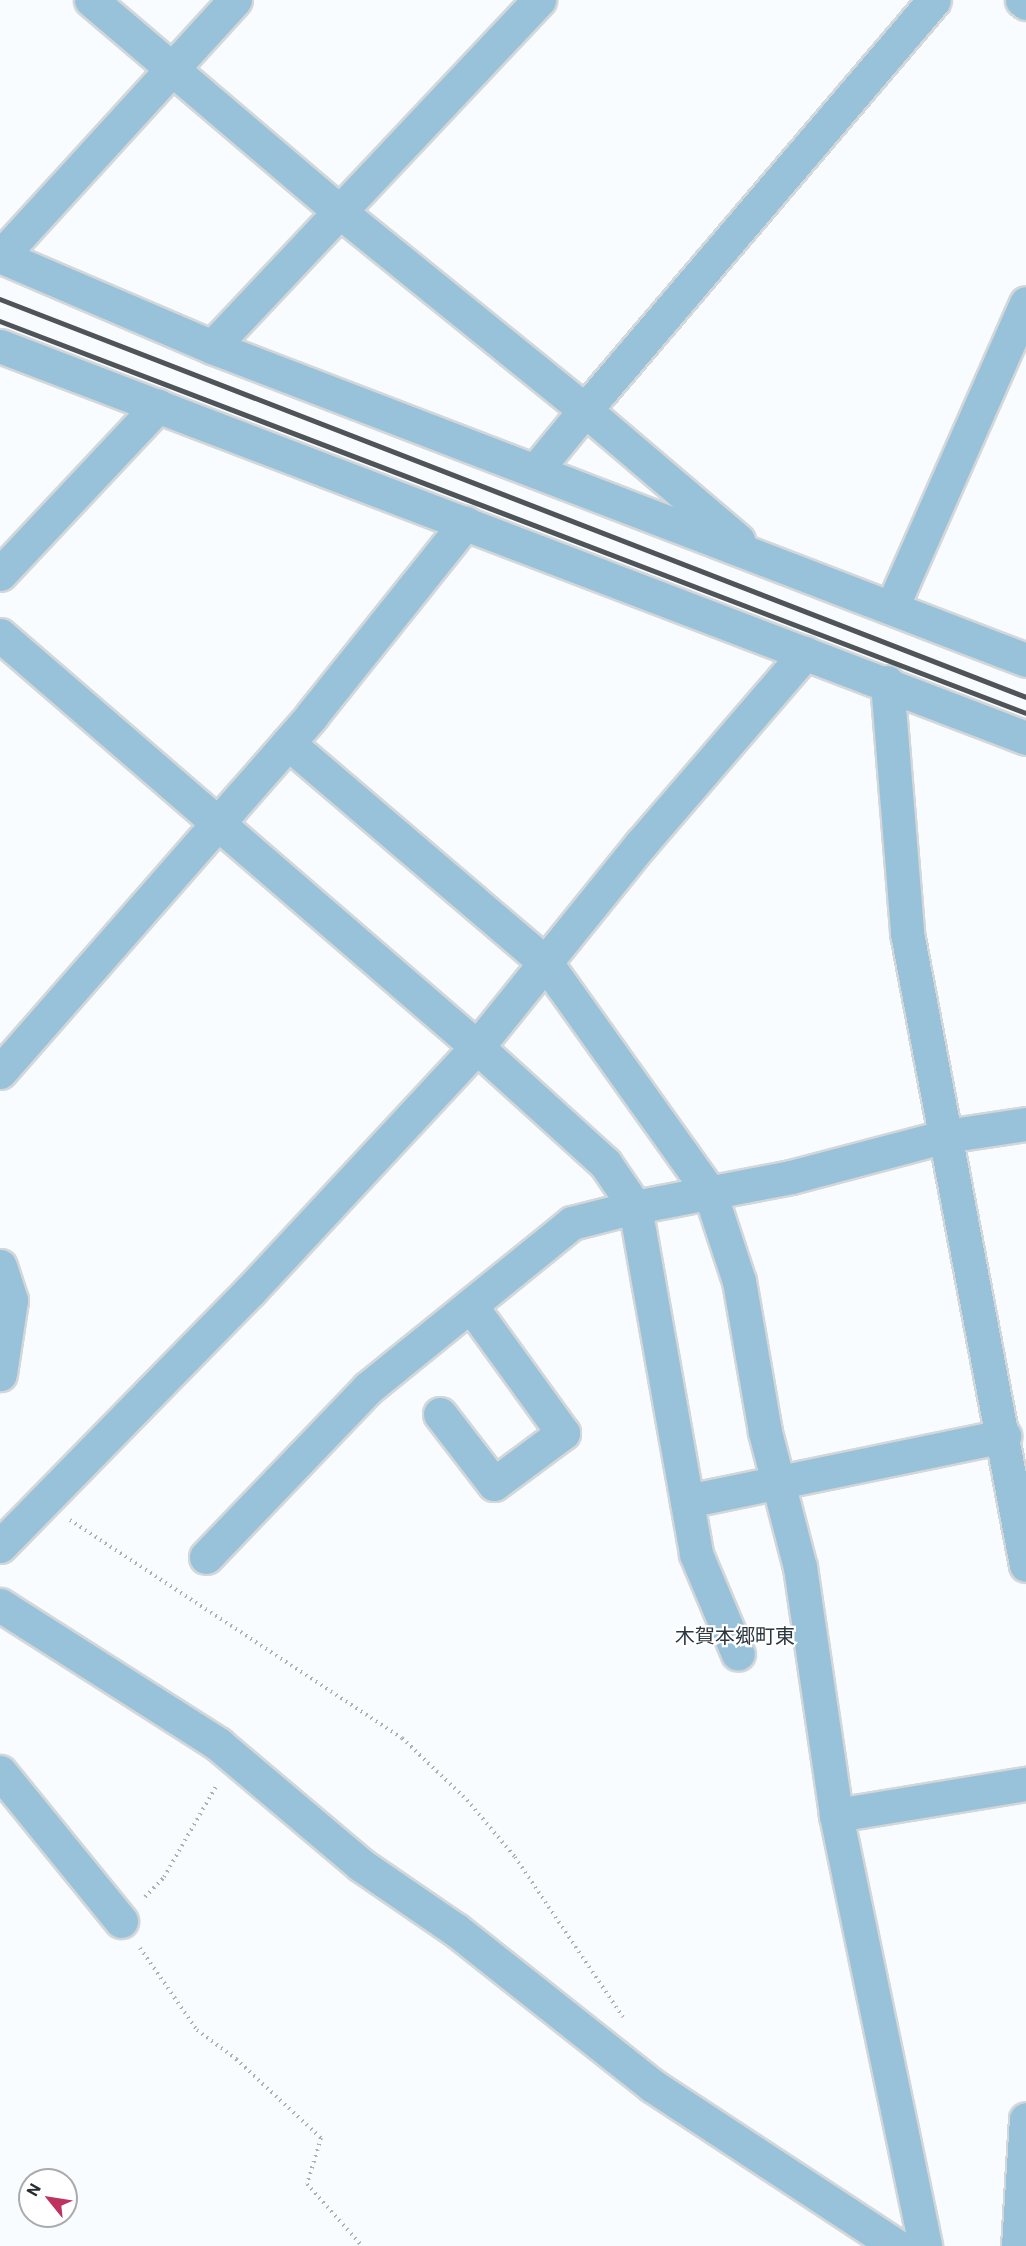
<!DOCTYPE html>
<meta charset="utf-8">
<style>
body{margin:0}
#map{position:relative;width:1026px;height:2246px;overflow:hidden;background:#f9fcfe;font-family:Roboto,"Noto Sans JP",sans-serif}
div>[style]{position:absolute}
.path>*{height:4px;margin-top:-2px;transform-origin:0;background:repeating-linear-gradient(90deg,#acb0b3 0 1.5px,transparent 0 6px)}
.roads{filter:drop-shadow(2px 0 #d3d7d9) drop-shadow(-2px 0 #d3d7d9) drop-shadow(0 2px #d3d7d9) drop-shadow(0 -2px #d3d7d9)}
.minor>*{height:33px;margin:-16.5px;padding:0 16.5px;transform-origin:16.5px;border-radius:16.5px;background:#97c2da}
.rail>*{height:4.5px;margin:-2.25px;padding:0 2.25px;transform-origin:2.25px;border-radius:2.25px;background:#4f5458}
span{translate:-50% -50%;white-space:nowrap;text-align:center;line-height:1.15;-webkit-text-stroke:4.5px #fff;paint-order:stroke}
.quarter-label{font-size:20px;color:#2a373e}
.north{position:absolute;left:18px;top:2168px;width:60px;height:60px;box-sizing:border-box;background:#fff;border:2px solid #a9abad;border-radius:50%;rotate:300deg;font-size:16px;font-weight:700;line-height:24px;text-align:center;color:#272d31}
.north::after{content:'';display:block;margin:auto;width:21px;height:27px;background:#bf315f;clip-path:polygon(50% 0,100% 100%,50% 72%,0 100%)}
</style>
<div id="map">
<div class="path">
<i style="left:70px;top:1520px;width:397px;rotate:33.3deg"></i>
<i style="left:402px;top:1738px;width:90px;rotate:43.6deg"></i>
<i style="left:467px;top:1800px;width:75px;rotate:49.9deg"></i>
<i style="left:515px;top:1857px;width:193px;rotate:56deg"></i>
<i style="left:145px;top:1897px;width:28px;rotate:-46deg"></i>
<i style="left:164px;top:1877px;width:106px;rotate:-60.1deg"></i>
<i style="left:140px;top:1948px;width:100px;rotate:55.2deg"></i>
<i style="left:197px;top:2030px;width:49px;rotate:36.6deg"></i>
<i style="left:236px;top:2059px;width:116px;rotate:42.9deg"></i>
<i style="left:321px;top:2138px;width:48px;rotate:106.9deg"></i>
<i style="left:307px;top:2184px;width:83px;rotate:48.4deg"></i>
</div>
<div class="roads">
<div class="minor">
<i style="left:91px;top:0;width:326px;rotate:40.4deg"></i>
<i style="left:339px;top:211px;width:316px;rotate:39deg"></i>
<i style="left:585px;top:410px;width:538px;rotate:-49.59deg"></i>
<i style="left:1022px;top:0;width:5px;rotate:37deg"></i>
<i style="left:0;top:256px;width:231px;rotate:23.2deg"></i>
<i style="left:212px;top:347px;width:872px;rotate:21.03deg"></i>
<i style="left:1px;top:256px;width:347px;rotate:-47.6deg"></i>
<i style="left:0;top:346px;width:1098px;rotate:20.91deg"></i>
<i style="left:212px;top:347px;width:477px;rotate:-46.7deg"></i>
<i style="left:535px;top:471px;width:79px;rotate:-50.7deg"></i>
<i style="left:585px;top:410px;width:201px;rotate:40.4deg"></i>
<i style="left:0;top:574px;width:231px;rotate:-46.8deg"></i>
<i style="left:892px;top:607px;width:332px;rotate:-66.2deg"></i>
<i style="left:0;top:635px;width:630px;rotate:40.82deg"></i>
<i style="left:477px;top:1047px;width:173px;rotate:42.2deg"></i>
<i style="left:605px;top:1163px;width:53px;rotate:55.7deg"></i>
<i style="left:635px;top:1207px;width:159px;rotate:-10.9deg"></i>
<i style="left:791px;top:1177px;width:160px;rotate:-14.8deg"></i>
<i style="left:946px;top:1136px;width:81px;rotate:-8.5deg"></i>
<i style="left:887px;top:682px;width:252px;rotate:85.4deg"></i>
<i style="left:907px;top:933px;width:643px;rotate:79.34deg"></i>
<i style="left:288px;top:743px;width:339px;rotate:40.5deg"></i>
<i style="left:546px;top:963px;width:282px;rotate:54.5deg"></i>
<i style="left:710px;top:1193px;width:93px;rotate:71.8deg"></i>
<i style="left:739px;top:1281px;width:153px;rotate:80.2deg"></i>
<i style="left:765px;top:1432px;width:139px;rotate:75.5deg"></i>
<i style="left:800px;top:1567px;width:251px;rotate:81.7deg"></i>
<i style="left:836px;top:1815px;width:440px;rotate:78.3deg"></i>
<i style="left:0;top:1072px;width:474px;rotate:-48.8deg"></i>
<i style="left:312px;top:715px;width:246px;rotate:-51.4deg"></i>
<i style="left:0;top:1266px;width:36px;rotate:72deg"></i>
<i style="left:11px;top:1300px;width:75px;rotate:98.5deg"></i>
<i style="left:440px;top:1414px;width:88px;rotate:52.4deg"></i>
<i style="left:494px;top:1484px;width:86px;rotate:-36.5deg"></i>
<i style="left:563px;top:1433px;width:157px;rotate:-125.9deg"></i>
<i style="left:687px;top:1501px;width:324px;rotate:-11.6deg"></i>
<i style="left:0;top:1546px;width:357px;rotate:-45.6deg"></i>
<i style="left:250px;top:1291px;width:333px;rotate:-47.1deg"></i>
<i style="left:477px;top:1047px;width:261px;rotate:-51.1deg"></i>
<i style="left:641px;top:844px;width:252px;rotate:-49.3deg"></i>
<i style="left:206px;top:1557px;width:234px;rotate:-46.2deg"></i>
<i style="left:368px;top:1388px;width:262px;rotate:-39deg"></i>
<i style="left:572px;top:1223px;width:65px;rotate:-14.3deg"></i>
<i style="left:635px;top:1207px;width:352px;rotate:80deg"></i>
<i style="left:696px;top:1554px;width:108px;rotate:67.2deg"></i>
<i style="left:0;top:1605px;width:259px;rotate:32.5deg"></i>
<i style="left:218px;top:1744px;width:187px;rotate:40.2deg"></i>
<i style="left:361px;top:1865px;width:115px;rotate:34.4deg"></i>
<i style="left:456px;top:1930px;width:251px;rotate:38.4deg"></i>
<i style="left:653px;top:2086px;width:292px;rotate:33.3deg"></i>
<i style="left:0;top:1772px;width:192px;rotate:50.9deg"></i>
<i style="left:836px;top:1815px;width:193px;rotate:-9.3deg"></i>
<i style="left:1018px;top:2246px;width:127px;rotate:-86.4deg"></i>
</div>
</div>
<div class="rail">
<i style="left:0;top:299px;width:1100px;rotate:21.2deg"></i>
<i style="left:0;top:321px;width:1098px;rotate:20.91deg"></i>
</div>
<div class="quarter-label">
<span style="left:735px;top:1636px">木賀本郷町東</span>
</div>
<div class="north">N</div>
</div>
